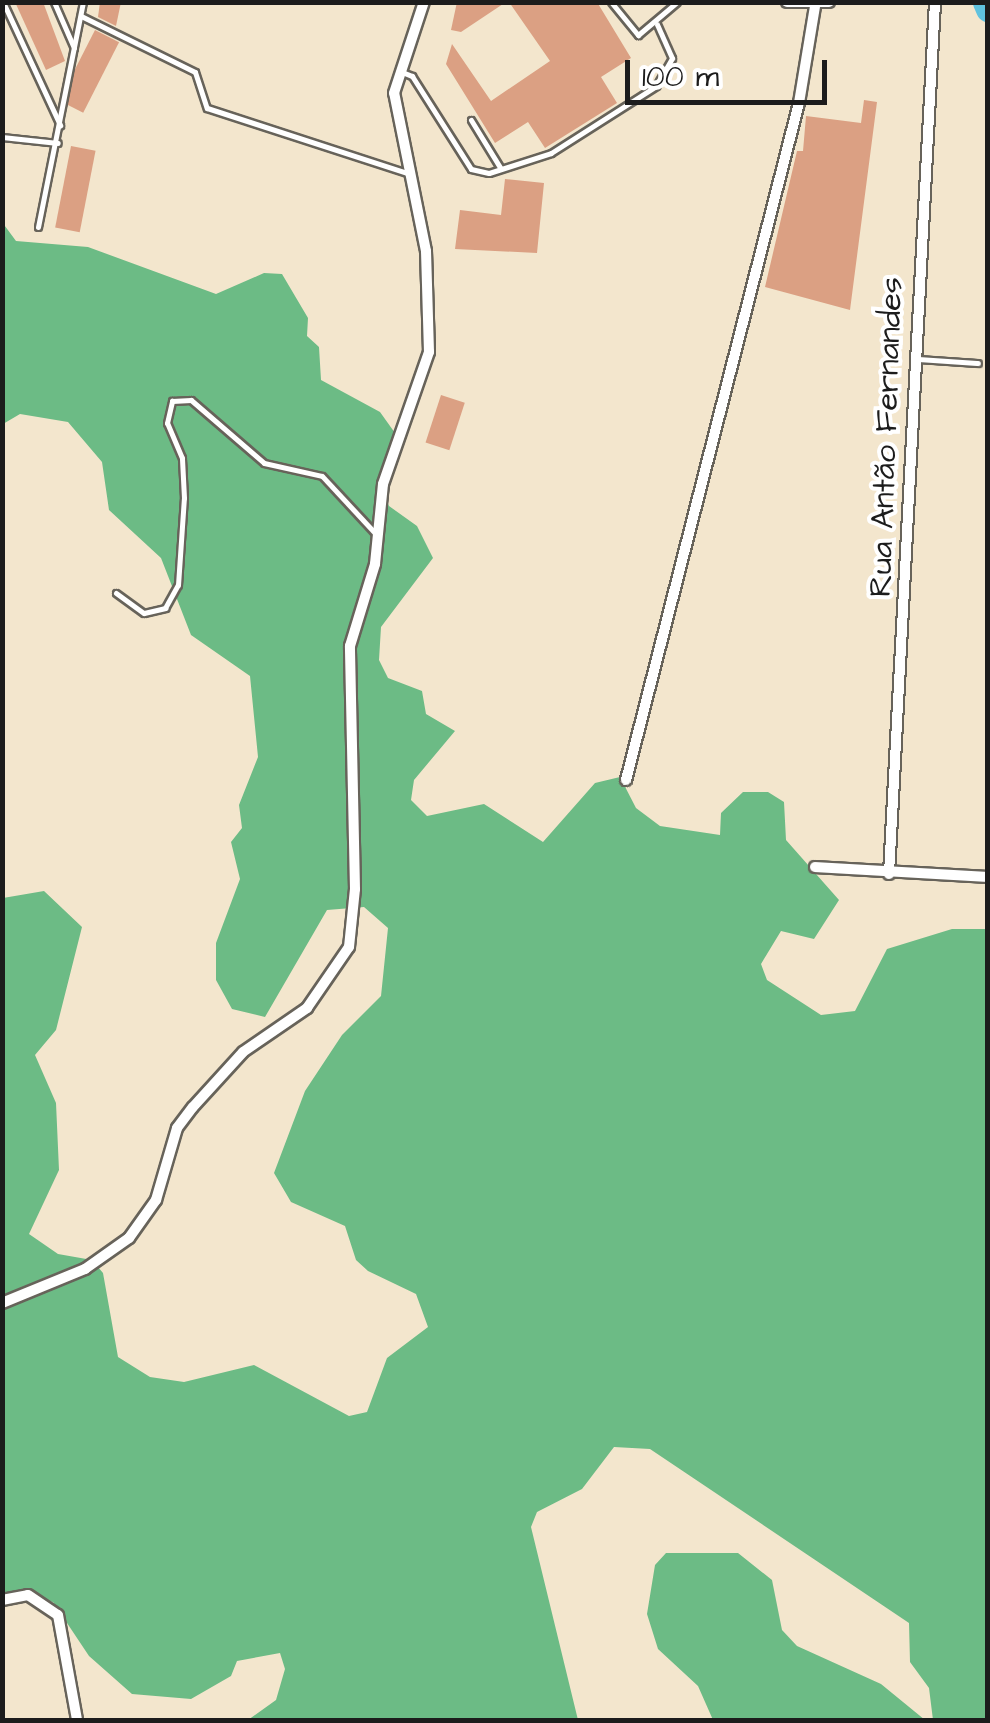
<!DOCTYPE html>
<meta charset="utf-8">
<style>
body{margin:0}
#map{position:relative;width:990px;height:1723px;overflow:hidden;background:#f3e6cd;font-family:"Architects Daughter",sans-serif}
div>[style]{position:absolute}
.forest>*{inset:0;background:#6cbb85}
.river>*{height:25px;margin:-12.5px;padding:0 12.5px;transform-origin:12.5px;border-radius:12.5px;background:#60c2de}
.building>*{inset:0;background:#dba083;transform-origin:0 0}
.roads{filter:drop-shadow(2px 0 #67635a) drop-shadow(-2px 0 #67635a) drop-shadow(0 2px #67635a) drop-shadow(0 -2px #67635a)}
.service>*{height:5px;margin:-2.5px;padding:0 2.5px;transform-origin:2.5px;border-radius:2.5px;background:#fff}
.minor>*{height:10px;margin:-5px;padding:0 5px;transform-origin:5px;border-radius:5px;background:#fff}
span{translate:-50% -50%;white-space:nowrap;text-align:center;line-height:1.15;-webkit-text-stroke:8px #fff;paint-order:stroke}
.street-label{font-size:32px;color:#1c1c1c}
.frame{position:absolute;inset:0;border:5px solid #1c1c1c;pointer-events:none}
.scale{position:absolute;left:625px;top:60px;width:202px;height:45px;box-sizing:border-box;border:5px solid #1c1c1c;border-top:0;padding-left:12px;font-size:30px;line-height:35px;white-space:nowrap;color:#1c1c1c;-webkit-text-stroke:8px #fff;paint-order:stroke}
</style>
<div id="map">
<div class="forest">
<i style="clip-path:polygon(2px 222px,16px 241px,88px 247px,216px 294px,264px 273px,282px 274px,308px 318px,307px 336px,319px 347px,321px 380px,380px 412px,400px 440px,383px 490px,389px 506px,417px 526px,433px 558px,381px 627px,379px 660px,388px 678px,422px 691px,426px 714px,455px 731px,414px 780px,411px 800px,427px 816px,484px 804px,543px 842px,595px 783px,620px 777px,636px 808px,660px 826px,720px 835px,721px 813px,743px 792px,768px 792px,784px 802px,786px 840px,839px 900px,814px 939px,781px 931px,761px 964px,767px 980px,821px 1015px,855px 1011px,887px 949px,952px 929px,987px 929px,987px 1720px,933px 1720px,929px 1688px,910px 1662px,909px 1623px,650px 1449px,614px 1447px,582px 1489px,537px 1512px,531px 1527px,578px 1720px,248px 1720px,276px 1700px,285px 1669px,280px 1653px,237px 1661px,231px 1676px,191px 1699px,132px 1694px,89px 1656px,53px 1602px,3px 1593px,3px 898px,44px 891px,82px 927px,56px 1030px,35px 1055px,56px 1103px,59px 1170px,29px 1234px,58px 1254px,92px 1260px,103px 1273px,118px 1357px,150px 1377px,184px 1382px,254px 1365px,349px 1416px,367px 1412px,387px 1358px,428px 1327px,416px 1294px,368px 1271px,356px 1260px,345px 1226px,291px 1202px,274px 1173px,305px 1091px,342px 1035px,381px 996px,388px 928px,364px 907px,327px 910px,265px 1017px,232px 1009px,216px 980px,216px 943px,240px 879px,231px 842px,242px 828px,239px 805px,258px 757px,250px 676px,191px 635px,161px 558px,109px 510px,102px 462px,68px 422px,20px 414px,3px 424px)"></i>
<i style="clip-path:polygon(666px 1553px,738px 1553px,772px 1580px,782px 1630px,797px 1646px,881px 1684px,925px 1720px,713px 1720px,698px 1686px,658px 1649px,647px 1614px,655px 1565px)"></i>
</div>
<div class="river">
<i style="left:985px;top:2px;width:8px;rotate:67deg"></i>
</div>
<div class="building">
<i style="clip-path:polygon(15px 2px,43px 2px,65px 61px,46px 70px)"></i>
<i style="clip-path:polygon(100px 2px,121px 2px,116px 26px,98px 17px)"></i>
<i style="clip-path:polygon(457px 2px,506px 2px,461px 32px,451px 30px)"></i>
<i style="clip-path:polygon(509px 2px,597px 2px,631px 58px,601px 77px,617px 103px,545px 148px,528px 122px,495px 143px,446px 64px,452px 44px,491px 101px,550px 61px)"></i>
<i style="left:95px;top:30px;width:27px;height:79px;rotate:27deg"></i>
<i style="clip-path:polygon(864px 100px,877px 102px,850px 310px,765px 287px,797px 151px,803px 151px,806px 116px,861px 123px)"></i>
<i style="left:71px;top:146px;width:25px;height:83px;rotate:11deg"></i>
<i style="clip-path:polygon(505px 179px,544px 183px,537px 253px,455px 249px,460px 210px,501px 215px)"></i>
<i style="left:441px;top:395px;width:25px;height:50px;rotate:18deg"></i>
</div>
<div class="roads">
<div class="service">
<i style="left:3px;top:2px;width:136px;rotate:65.1deg"></i>
<i style="left:54px;top:2px;width:50px;rotate:66.5deg"></i>
<i style="left:611px;top:2px;width:43px;rotate:50.7deg"></i>
<i style="left:638px;top:35px;width:51px;rotate:-40.2deg"></i>
<i style="left:81px;top:16px;width:127px;rotate:26.2deg"></i>
<i style="left:195px;top:72px;width:38px;rotate:72deg"></i>
<i style="left:207px;top:108px;width:210px;rotate:18deg"></i>
<i style="left:402px;top:72px;width:11px;rotate:22deg"></i>
<i style="left:412px;top:76px;width:110px;rotate:57.6deg"></i>
<i style="left:471px;top:169px;width:18px;rotate:13deg"></i>
<i style="left:489px;top:173px;width:65px;rotate:-17.9deg"></i>
<i style="left:551px;top:153px;width:125px;rotate:-32.5deg"></i>
<i style="left:656px;top:86px;width:32px;rotate:-60deg"></i>
<i style="left:672px;top:58px;width:37px;rotate:-114deg"></i>
<i style="left:471px;top:120px;width:57px;rotate:58.5deg"></i>
<i style="left:2px;top:137px;width:56px;rotate:6.1deg"></i>
<i style="left:38px;top:227px;width:229px;rotate:-78.7deg"></i>
<i style="left:917px;top:359px;width:61px;rotate:3.8deg"></i>
<i style="left:116px;top:593px;width:34px;rotate:36deg"></i>
<i style="left:144px;top:613px;width:22px;rotate:-13deg"></i>
<i style="left:165px;top:608px;width:26px;rotate:-61deg"></i>
<i style="left:178px;top:585px;width:87px;rotate:-86.1deg"></i>
<i style="left:184px;top:498px;width:40px;rotate:-92.9deg"></i>
<i style="left:182px;top:458px;width:38px;rotate:-113deg"></i>
<i style="left:167px;top:423px;width:23px;rotate:-77deg"></i>
<i style="left:172px;top:401px;width:19px;rotate:-3deg"></i>
<i style="left:191px;top:400px;width:96px;rotate:40.8deg"></i>
<i style="left:264px;top:463px;width:59px;rotate:12.6deg"></i>
<i style="left:322px;top:476px;width:78px;rotate:47.1deg"></i>
</div>
<div class="minor">
<i style="left:787px;top:2px;width:42px"></i>
<i style="left:626px;top:780px;width:699px;rotate:-75.67deg"></i>
<i style="left:799px;top:103px;width:98px;rotate:-80.6deg"></i>
<i style="left:815px;top:867px;width:173px;rotate:3.3deg"></i>
<i style="left:889px;top:874px;width:873px;rotate:-86.98deg"></i>
<i style="left:2px;top:1303px;width:90px;rotate:-22.3deg"></i>
<i style="left:85px;top:1269px;width:54px;rotate:-35.2deg"></i>
<i style="left:129px;top:1238px;width:47px;rotate:-54.6deg"></i>
<i style="left:156px;top:1200px;width:75px;rotate:-73.7deg"></i>
<i style="left:177px;top:1128px;width:26px;rotate:-53deg"></i>
<i style="left:193px;top:1107px;width:74px;rotate:-47.7deg"></i>
<i style="left:243px;top:1052px;width:78px;rotate:-34.5deg"></i>
<i style="left:307px;top:1008px;width:74px;rotate:-55.5deg"></i>
<i style="left:349px;top:947px;width:58px;rotate:-84.1deg"></i>
<i style="left:355px;top:889px;width:243px;rotate:-91.2deg"></i>
<i style="left:350px;top:646px;width:86px;rotate:-73deg"></i>
<i style="left:375px;top:564px;width:80px;rotate:-84.3deg"></i>
<i style="left:383px;top:484px;width:140px;rotate:-70.8deg"></i>
<i style="left:429px;top:352px;width:101px;rotate:-91.7deg"></i>
<i style="left:426px;top:251px;width:161px;rotate:-101.4deg"></i>
<i style="left:394px;top:93px;width:96px;rotate:-71.8deg"></i>
<i style="left:2px;top:1600px;width:26px;rotate:-11deg"></i>
<i style="left:28px;top:1595px;width:36px;rotate:34deg"></i>
<i style="left:58px;top:1615px;width:107px;rotate:79.7deg"></i>
</div>
</div>
<div class="street-label">
<span style="left:887px;top:437px;rotate:-88deg">Rua Antão Fernandes</span>
</div>
<div class="frame"></div>
<div class="scale">100 m</div>
</div>
